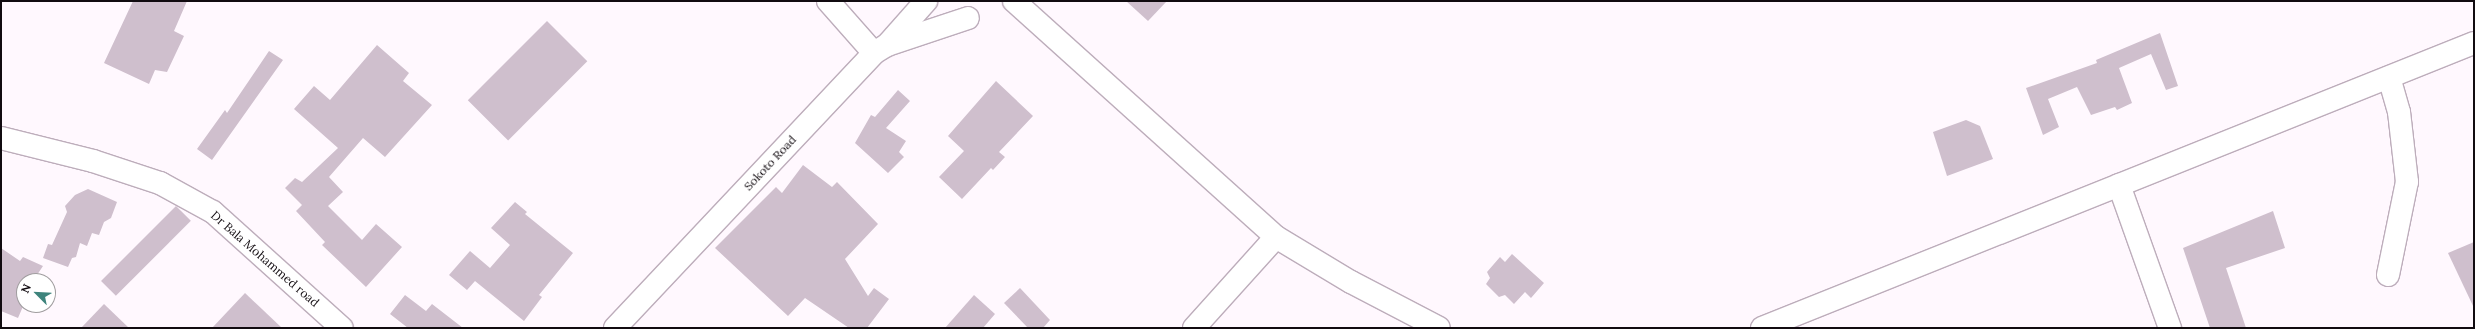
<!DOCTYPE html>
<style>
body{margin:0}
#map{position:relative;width:2475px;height:329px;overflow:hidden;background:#fff8fe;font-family:Lora,serif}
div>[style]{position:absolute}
.building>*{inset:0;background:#cfbfcd;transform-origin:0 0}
.roads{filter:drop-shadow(1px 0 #bdadbb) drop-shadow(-1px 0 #bdadbb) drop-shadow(0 1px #bdadbb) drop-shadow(0 -1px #bdadbb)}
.minor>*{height:22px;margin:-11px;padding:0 11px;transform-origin:11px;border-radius:11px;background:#fff}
span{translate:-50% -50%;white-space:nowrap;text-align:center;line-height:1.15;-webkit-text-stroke:4px #fff;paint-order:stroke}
.street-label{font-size:12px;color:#110b10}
.frame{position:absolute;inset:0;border:2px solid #110b10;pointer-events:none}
.north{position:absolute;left:16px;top:273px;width:40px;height:40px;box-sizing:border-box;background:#fff;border:1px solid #a09d9f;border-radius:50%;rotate:294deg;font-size:11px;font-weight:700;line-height:16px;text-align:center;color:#110b10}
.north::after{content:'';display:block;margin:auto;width:14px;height:18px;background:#3e847c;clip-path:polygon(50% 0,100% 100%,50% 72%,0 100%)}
</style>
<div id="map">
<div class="building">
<i style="clip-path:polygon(133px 1px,187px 1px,174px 31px,184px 36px,167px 72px,155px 70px,149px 84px,104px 63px)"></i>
<i style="clip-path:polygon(1126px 1px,1167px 1px,1148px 21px)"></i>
<i style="left:547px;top:21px;width:57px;height:112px;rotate:45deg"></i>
<i style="clip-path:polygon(2160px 33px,2178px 86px,2166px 90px,2151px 54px,2119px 68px,2132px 103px,2117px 110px,2115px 107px,2091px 115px,2077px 87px,2048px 99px,2059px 127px,2043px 135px,2026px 88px,2097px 63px,2096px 60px)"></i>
<i style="clip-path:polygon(377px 45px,409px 73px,403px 81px,432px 105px,385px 157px,363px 138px,329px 177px,343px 192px,328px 206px,362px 240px,376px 224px,402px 247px,366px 287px,322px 245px,325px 242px,296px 211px,302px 205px,285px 188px,295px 178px,302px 182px,338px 148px,294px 109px,314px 86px,330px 100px)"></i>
<i style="clip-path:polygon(269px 51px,283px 60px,212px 160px,197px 149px,225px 110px,227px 113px)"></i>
<i style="clip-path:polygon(996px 81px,1033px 116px,999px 152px,1005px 157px,993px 170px,991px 168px,962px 199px,939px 177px,964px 151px,948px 136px)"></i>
<i style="clip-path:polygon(898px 90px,910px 101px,886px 128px,906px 141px,899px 152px,904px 157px,888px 173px,855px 143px,871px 115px,875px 117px)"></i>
<i style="clip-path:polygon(1966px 120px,1980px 126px,1993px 159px,1947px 176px,1933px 132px)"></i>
<i style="clip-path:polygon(803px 165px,832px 187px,837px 182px,878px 224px,845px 259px,868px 296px,874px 288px,889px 299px,867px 328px,849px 328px,805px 298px,788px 316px,715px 248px,776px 187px,782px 193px)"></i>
<i style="clip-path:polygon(88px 189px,117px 202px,111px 218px,104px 222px,99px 235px,92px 233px,87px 246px,80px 243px,76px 257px,72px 258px,68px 267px,43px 258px,48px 244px,52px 245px,67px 212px,65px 206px,75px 195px)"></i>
<i style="clip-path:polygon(515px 202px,527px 212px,525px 214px,573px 253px,539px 295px,542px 297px,524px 321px,475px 281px,467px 290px,449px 275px,470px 251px,490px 268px,510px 245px,491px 228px)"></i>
<i style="left:176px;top:206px;width:21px;height:106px;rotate:45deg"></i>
<i style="clip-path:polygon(2273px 211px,2285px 248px,2226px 268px,2246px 328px,2210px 328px,2183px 248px)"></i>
<i style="clip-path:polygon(2474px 242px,2474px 308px,2448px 253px)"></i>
<i style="clip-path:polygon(1px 248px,20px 261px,23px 257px,43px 266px,33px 281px,24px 281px,24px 304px,18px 318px,1px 311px)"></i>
<i style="clip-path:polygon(1512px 254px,1544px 283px,1531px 298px,1525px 292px,1514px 304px,1505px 295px,1499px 297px,1486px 284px,1490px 278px,1487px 272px,1500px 257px,1505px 262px)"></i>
<i style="clip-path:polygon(1020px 288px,1050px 320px,1043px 328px,1028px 328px,1004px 303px)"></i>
<i style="clip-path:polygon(245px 293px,282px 328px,212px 328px)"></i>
<i style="clip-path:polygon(405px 295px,426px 311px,432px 304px,463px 328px,408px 328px,390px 314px)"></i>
<i style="clip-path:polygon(974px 295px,995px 314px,983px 328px,945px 328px)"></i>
<i style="clip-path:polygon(104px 304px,129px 328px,81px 328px)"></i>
</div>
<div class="roads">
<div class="minor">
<i style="left:828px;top:1px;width:69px;rotate:48.5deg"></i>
<i style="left:1014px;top:1px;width:353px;rotate:42deg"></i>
<i style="left:1276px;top:237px;width:87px;rotate:31deg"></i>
<i style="left:1351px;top:282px;width:99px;rotate:27.6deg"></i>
<i style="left:890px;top:44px;width:82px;rotate:-18.4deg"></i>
<i style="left:1px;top:138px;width:95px;rotate:14deg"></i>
<i style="left:93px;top:161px;width:71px;rotate:18.2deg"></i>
<i style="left:160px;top:183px;width:60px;rotate:28.7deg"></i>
<i style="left:213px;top:212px;width:173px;rotate:42deg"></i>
<i style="left:2119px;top:185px;width:152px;rotate:70.4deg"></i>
<i style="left:2388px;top:275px;width:95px;rotate:-78.5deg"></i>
<i style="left:2407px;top:182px;width:70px;rotate:-96.5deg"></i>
<i style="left:2399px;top:112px;width:36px;rotate:-106deg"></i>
<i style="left:615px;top:328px;width:378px;rotate:-46.7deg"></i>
<i style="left:874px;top:53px;width:15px;rotate:-32deg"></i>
<i style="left:887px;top:45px;width:59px;rotate:-48.4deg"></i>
<i style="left:1194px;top:328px;width:122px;rotate:-48deg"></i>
<i style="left:1762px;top:328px;width:767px;rotate:-21.82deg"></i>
</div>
</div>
<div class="street-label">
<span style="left:770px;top:163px;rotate:-47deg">Sokoto Road</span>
<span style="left:265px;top:259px;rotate:41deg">Dr Bala Mohammed road</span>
</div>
<div class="frame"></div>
<div class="north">N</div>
</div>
